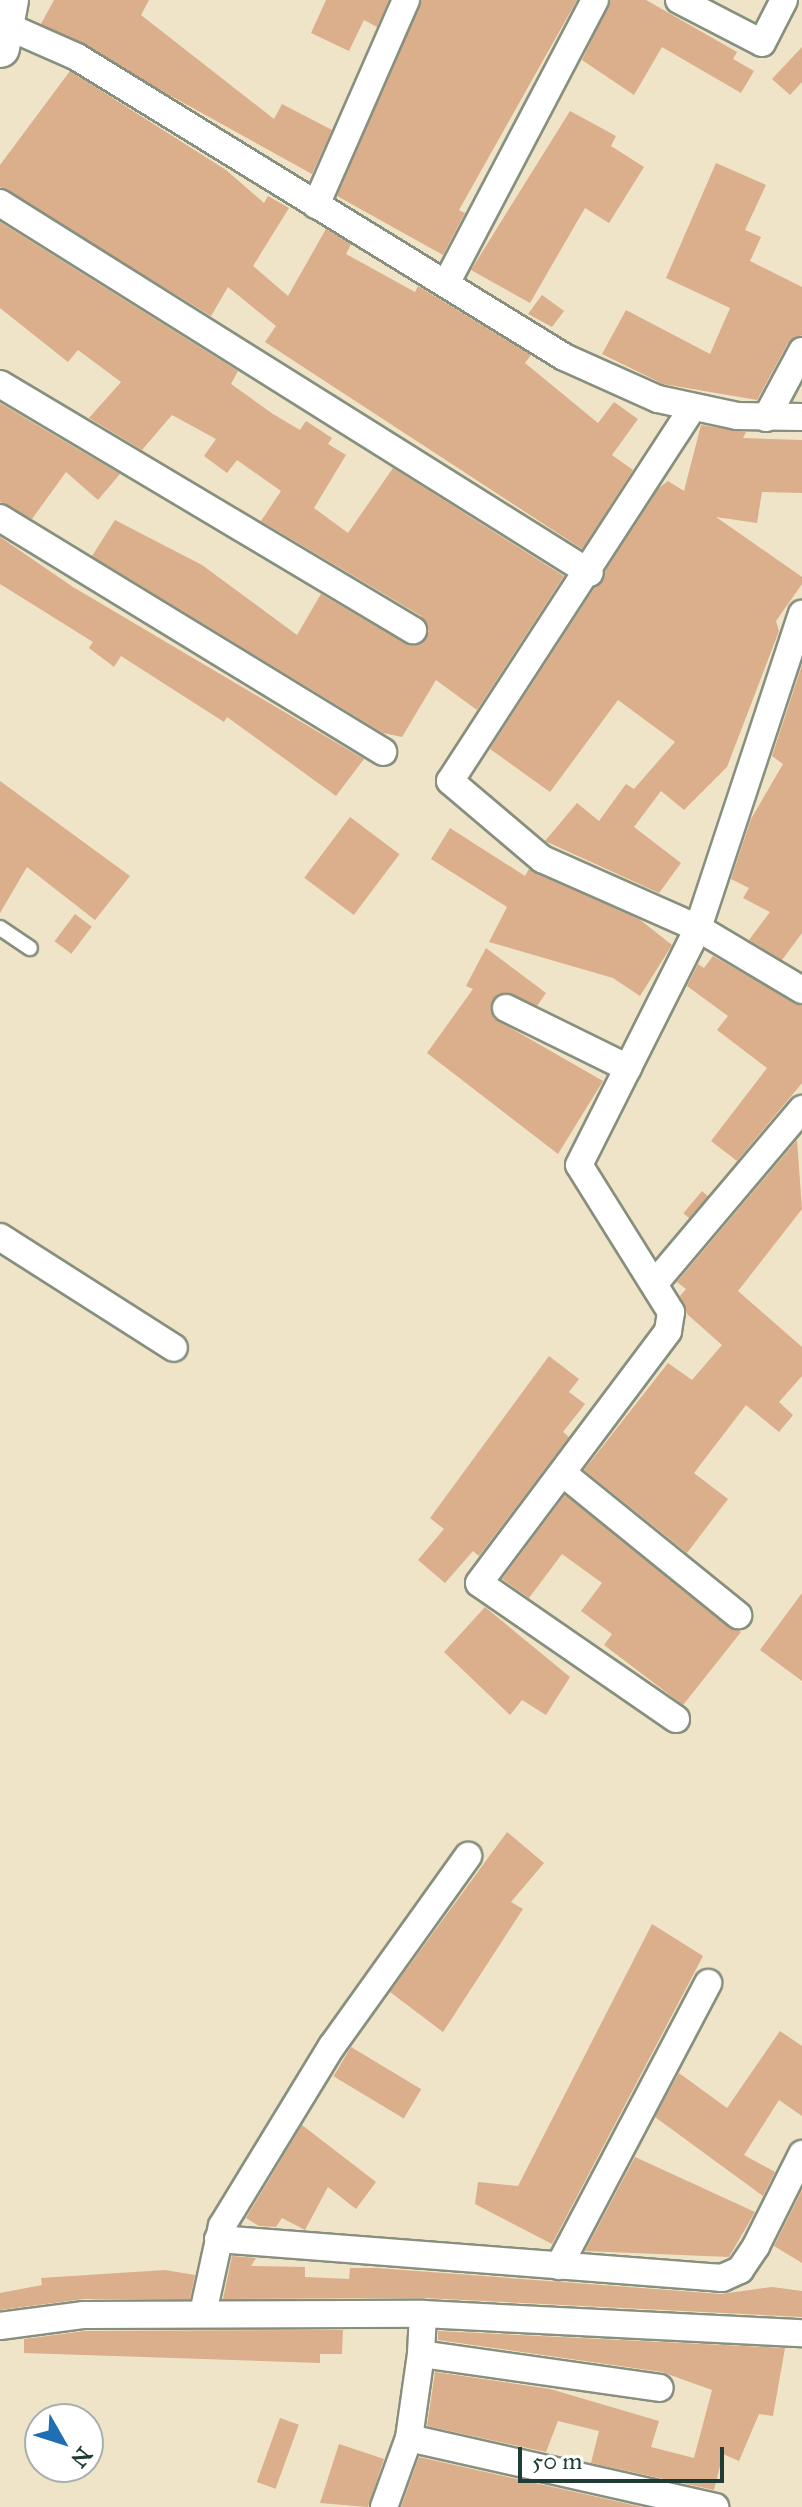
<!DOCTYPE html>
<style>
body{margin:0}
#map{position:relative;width:802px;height:2507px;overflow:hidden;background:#efe4c7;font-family:"IM FELL Great Primer",serif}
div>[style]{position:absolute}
.building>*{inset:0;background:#dbae8c;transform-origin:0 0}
.roads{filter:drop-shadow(2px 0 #87907e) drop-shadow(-2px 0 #87907e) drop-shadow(0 2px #87907e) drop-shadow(0 -2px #87907e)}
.lane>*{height:14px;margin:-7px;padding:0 7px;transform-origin:7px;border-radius:7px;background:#fff}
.street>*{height:26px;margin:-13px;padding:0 13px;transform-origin:13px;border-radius:13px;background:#fff}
.secondary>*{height:38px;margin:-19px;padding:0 19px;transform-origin:19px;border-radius:19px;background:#fff}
span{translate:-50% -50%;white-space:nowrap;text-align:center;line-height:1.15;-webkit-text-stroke:8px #fff;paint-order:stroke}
.north{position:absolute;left:24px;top:2403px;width:80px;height:80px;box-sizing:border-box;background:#fff;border:2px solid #a5b1ae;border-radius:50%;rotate:129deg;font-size:22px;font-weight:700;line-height:32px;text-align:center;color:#1f3d34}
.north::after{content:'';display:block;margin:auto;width:28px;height:36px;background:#1f6fb2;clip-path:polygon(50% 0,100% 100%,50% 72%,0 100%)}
.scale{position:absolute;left:518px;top:2447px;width:206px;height:36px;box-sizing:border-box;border:4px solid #1f3d34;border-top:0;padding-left:10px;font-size:24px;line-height:28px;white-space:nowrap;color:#1f3d34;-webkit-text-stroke:6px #fff;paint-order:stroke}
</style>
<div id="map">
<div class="building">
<i style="clip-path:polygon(54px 0,149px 0,141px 15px,274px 119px,282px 104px,332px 130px,312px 174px,41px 24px)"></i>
<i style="clip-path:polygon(326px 0,389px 0,377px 27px,364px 20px,349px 51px,311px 33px)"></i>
<i style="clip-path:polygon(422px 0,577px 0,459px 210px,465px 213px,443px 255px,337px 196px)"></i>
<i style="clip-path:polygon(611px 0,646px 0,737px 52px,733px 59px,754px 71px,741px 93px,662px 47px,634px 95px,582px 60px)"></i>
<i style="clip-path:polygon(802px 47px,802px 82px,790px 95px,772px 79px)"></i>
<i style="clip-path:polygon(70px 71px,226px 170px,264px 203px,268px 196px,289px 208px,253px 266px,288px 296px,326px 229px,351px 244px,346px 254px,415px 292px,418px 286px,531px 355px,525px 363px,598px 423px,614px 402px,638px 419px,612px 455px,633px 470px,582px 549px,265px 342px,276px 326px,228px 287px,211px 316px,0 187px,0 165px)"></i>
<i style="clip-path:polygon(570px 111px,616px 136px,611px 146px,644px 167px,609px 223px,585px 208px,530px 303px,471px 270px)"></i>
<i style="clip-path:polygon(716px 163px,766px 185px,745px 230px,761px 237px,750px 261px,802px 287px,802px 335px,788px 343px,757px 400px,663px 384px,602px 354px,626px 310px,710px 354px,730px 308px,666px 278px)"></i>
<i style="clip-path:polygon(0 222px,238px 371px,231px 384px,273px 414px,300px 430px,306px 421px,332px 438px,328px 444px,346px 455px,314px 508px,348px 533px,393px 468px,564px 576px,477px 710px,436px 680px,402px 737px,383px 733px,92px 556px,115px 520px,202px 565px,297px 635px,321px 594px,406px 644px,421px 644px,429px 631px,421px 616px,261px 521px,281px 491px,237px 460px,227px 473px,204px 456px,216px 439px,172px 415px,142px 450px,89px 418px,121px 382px,78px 350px,68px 362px,0 308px)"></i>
<i style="clip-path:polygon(542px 295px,564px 311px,552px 327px,528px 314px)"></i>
<i style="clip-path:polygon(0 403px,42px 428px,120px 474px,98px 500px,66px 472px,32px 519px,0 502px)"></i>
<i style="clip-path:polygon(701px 425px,746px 432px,743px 438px,802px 440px,802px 493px,762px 492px,757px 523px,716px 517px,802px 577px,802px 584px,776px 621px,779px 631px,727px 767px,684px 810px,661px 791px,634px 827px,681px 863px,659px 893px,545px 841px,577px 803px,599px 821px,626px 784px,634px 789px,675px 742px,618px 700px,550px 792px,490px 749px,659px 488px,668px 481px,684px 491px)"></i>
<i style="clip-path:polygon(0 537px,73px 587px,364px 759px,336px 796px,227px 717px,224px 722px,121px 656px,114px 667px,89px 648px,93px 642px,0 584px)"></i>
<i style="clip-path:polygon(802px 665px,802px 933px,782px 960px,749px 940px,770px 912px,743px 898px,749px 888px,731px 879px,751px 819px,783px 764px,772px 756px)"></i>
<i style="clip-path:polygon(0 781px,130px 876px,95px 920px,27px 867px,0 913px)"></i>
<i style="left:350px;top:817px;width:62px;height:76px;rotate:37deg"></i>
<i style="clip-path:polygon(450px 828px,525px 876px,529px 869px,639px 919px,672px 945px,640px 996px,613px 978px,489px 942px,507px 907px,431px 859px)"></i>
<i style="left:75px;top:914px;width:21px;height:34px;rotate:37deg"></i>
<i style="clip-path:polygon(486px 948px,546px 993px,537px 1006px,498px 994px,493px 1018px,603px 1081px,558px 1154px,427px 1053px,473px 989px,466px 986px)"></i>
<i style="clip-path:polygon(713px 956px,802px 1006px,802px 1083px,737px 1161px,711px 1141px,767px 1068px,717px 1030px,728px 1016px,687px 986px,698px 964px,704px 968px)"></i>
<i style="clip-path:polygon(797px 1140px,802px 1209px,738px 1291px,802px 1347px,802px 1376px,779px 1402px,793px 1415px,779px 1432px,746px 1405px,694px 1473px,728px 1499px,687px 1553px,584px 1470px,668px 1363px,692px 1380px,722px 1345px,687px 1314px,680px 1296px,686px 1289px,677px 1282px)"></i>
<i style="left:702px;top:1191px;width:8px;height:29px;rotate:40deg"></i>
<i style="clip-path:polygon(549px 1356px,579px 1379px,569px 1392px,585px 1404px,563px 1432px,569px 1437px,479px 1556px,473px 1551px,445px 1583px,418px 1560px,444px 1529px,430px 1518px)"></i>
<i style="clip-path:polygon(565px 1495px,741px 1632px,683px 1705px,604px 1645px,612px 1634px,581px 1611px,602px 1583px,562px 1554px,529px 1598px,502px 1579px)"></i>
<i style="clip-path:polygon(802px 1593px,802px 1681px,760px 1650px)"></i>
<i style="clip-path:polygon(485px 1607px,570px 1677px,546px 1715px,522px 1700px,510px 1715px,444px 1652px)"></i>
<i style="clip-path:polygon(507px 1832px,544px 1863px,511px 1902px,523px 1909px,443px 2032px,390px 1992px)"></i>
<i style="clip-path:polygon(652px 1924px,703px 1956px,552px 2244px,475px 2204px,478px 2182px,518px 2186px)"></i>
<i style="clip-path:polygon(780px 2031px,802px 2046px,802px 2116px,779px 2100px,744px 2155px,775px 2172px,763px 2196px,655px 2117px,679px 2073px,727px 2108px)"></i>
<i style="left:351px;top:2047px;width:82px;height:34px;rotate:31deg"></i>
<i style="clip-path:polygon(302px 2125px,376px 2182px,356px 2209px,328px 2187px,305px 2230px,282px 2218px,276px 2227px,259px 2226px,246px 2218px)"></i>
<i style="clip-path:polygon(635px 2157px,755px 2212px,729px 2257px,585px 2251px)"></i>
<i style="clip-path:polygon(802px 2190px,802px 2263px,774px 2246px)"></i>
<i style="clip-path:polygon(232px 2256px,256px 2258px,251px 2266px,305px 2267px,305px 2277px,349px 2279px,350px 2268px,377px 2268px,721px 2294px,772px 2287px,802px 2291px,802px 2317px,424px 2298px,223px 2299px)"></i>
<i style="clip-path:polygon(165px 2270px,195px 2275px,190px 2299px,84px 2299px,0 2310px,0 2293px,42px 2285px,41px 2278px)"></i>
<i style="clip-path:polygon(343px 2330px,342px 2354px,320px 2354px,320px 2363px,24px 2353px,24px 2339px,85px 2331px)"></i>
<i style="clip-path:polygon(438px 2331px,785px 2348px,773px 2416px,759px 2414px,739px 2461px,723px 2454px,714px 2490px,591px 2463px,599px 2431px,558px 2421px,546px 2452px,427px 2426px,435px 2372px,550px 2389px,659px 2421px,651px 2447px,694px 2458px,712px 2390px,662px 2372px,438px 2340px)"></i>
<i style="left:280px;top:2418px;width:20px;height:68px;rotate:20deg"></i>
<i style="clip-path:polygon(339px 2444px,384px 2459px,368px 2507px,320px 2503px)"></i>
<i style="clip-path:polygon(419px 2457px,642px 2507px,401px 2507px)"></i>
</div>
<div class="roads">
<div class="lane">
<i style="left:0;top:928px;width:36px;rotate:34deg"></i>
</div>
<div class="street">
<i style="left:679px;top:0;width:93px;rotate:27.4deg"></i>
<i style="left:762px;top:43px;width:48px;rotate:-62.9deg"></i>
<i style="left:0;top:23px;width:84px;rotate:23.8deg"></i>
<i style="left:77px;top:57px;width:572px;rotate:31.63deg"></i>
<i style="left:564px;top:357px;width:103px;rotate:24.1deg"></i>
<i style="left:658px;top:399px;width:81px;rotate:12.1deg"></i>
<i style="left:737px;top:416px;width:65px;rotate:0.9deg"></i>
<i style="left:0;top:203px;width:696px;rotate:32.09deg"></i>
<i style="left:316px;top:205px;width:224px;rotate:-66.3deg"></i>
<i style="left:448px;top:280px;width:316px;rotate:-62.3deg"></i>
<i style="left:0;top:384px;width:481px;rotate:30.8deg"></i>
<i style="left:693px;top:407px;width:446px;rotate:123deg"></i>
<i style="left:450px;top:781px;width:121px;rotate:40.3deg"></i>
<i style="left:542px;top:859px;width:171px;rotate:23.9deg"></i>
<i style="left:698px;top:928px;width:121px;rotate:30.8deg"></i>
<i style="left:766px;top:418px;width:76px;rotate:-61.8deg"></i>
<i style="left:0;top:518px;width:449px;rotate:31.4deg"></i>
<i style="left:506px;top:1008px;width:136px;rotate:26.2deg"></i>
<i style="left:0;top:1237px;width:206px;rotate:32.5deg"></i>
<i style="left:655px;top:1283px;width:228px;rotate:-49.8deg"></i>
<i style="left:565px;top:1475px;width:223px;rotate:39deg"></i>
<i style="left:676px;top:1719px;width:239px;rotate:-145.4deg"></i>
<i style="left:479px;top:1583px;width:315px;rotate:-53.1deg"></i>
<i style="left:668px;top:1331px;width:19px;rotate:-81deg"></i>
<i style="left:671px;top:1312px;width:173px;rotate:-122deg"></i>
<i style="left:579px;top:1165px;width:265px;rotate:-63.3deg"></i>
<i style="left:698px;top:928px;width:331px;rotate:-71.7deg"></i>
<i style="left:218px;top:2239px;width:506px;rotate:4.42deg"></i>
<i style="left:722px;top:2278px;width:20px;rotate:-24deg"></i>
<i style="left:740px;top:2270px;width:29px;rotate:-56deg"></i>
<i style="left:756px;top:2246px;width:103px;rotate:-63.4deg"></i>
<i style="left:559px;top:2266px;width:320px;rotate:-62.2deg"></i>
<i style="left:203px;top:2313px;width:89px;rotate:-77.7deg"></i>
<i style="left:222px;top:2226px;width:211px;rotate:-58.6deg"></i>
<i style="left:332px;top:2046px;width:234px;rotate:-54.4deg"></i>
<i style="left:423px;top:2314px;width:40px;rotate:92.9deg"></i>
<i style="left:421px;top:2354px;width:241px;rotate:8.1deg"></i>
<i style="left:0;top:2326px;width:85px;rotate:-7.5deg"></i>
<i style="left:84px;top:2315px;width:339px;rotate:-0.2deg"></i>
<i style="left:423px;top:2314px;width:379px;rotate:2.9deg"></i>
<i style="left:409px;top:2438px;width:314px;rotate:12.7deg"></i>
<i style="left:384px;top:2507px;width:73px;rotate:-70.1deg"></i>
<i style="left:409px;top:2438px;width:85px;rotate:-81.9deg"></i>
</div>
<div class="secondary">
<i style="left:0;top:48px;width:49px;rotate:-79.4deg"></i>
</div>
</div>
<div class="north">N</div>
<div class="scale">50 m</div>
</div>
